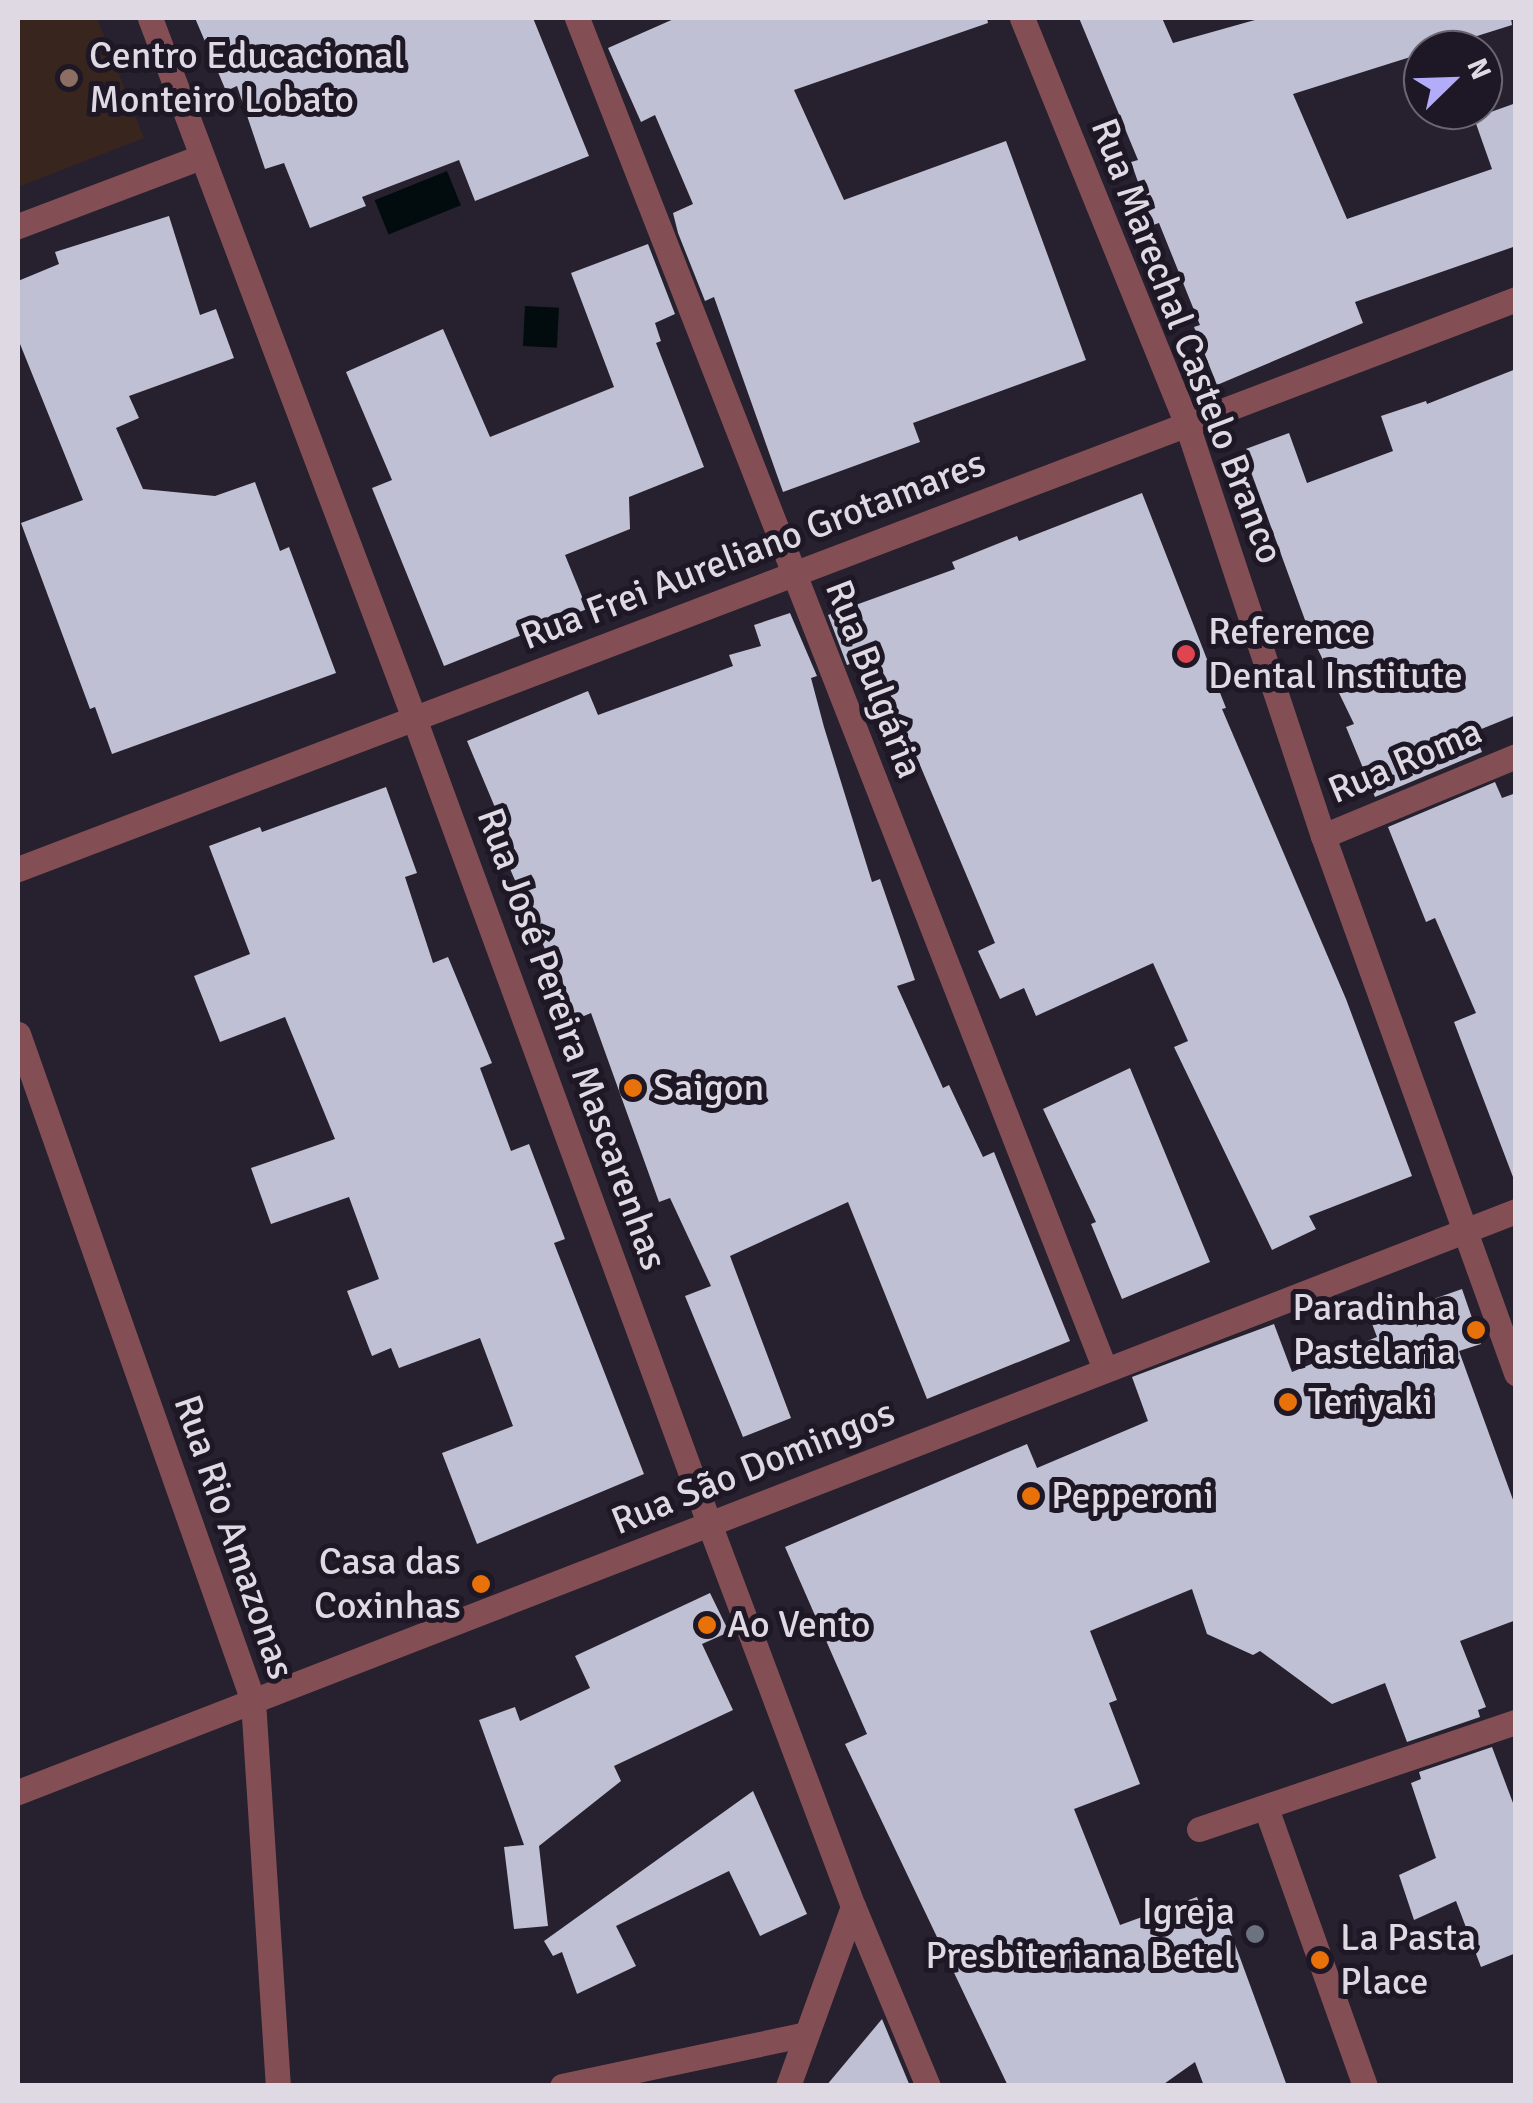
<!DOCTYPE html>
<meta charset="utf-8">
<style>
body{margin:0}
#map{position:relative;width:1533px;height:2103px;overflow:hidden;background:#27202f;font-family:Signika,sans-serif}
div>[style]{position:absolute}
.education>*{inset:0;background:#38261e}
.water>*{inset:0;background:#020c0f;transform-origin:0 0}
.building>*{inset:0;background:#bfc0d4}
.minor>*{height:25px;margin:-12.5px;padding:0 12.5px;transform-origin:12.5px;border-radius:12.5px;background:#834f55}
.dots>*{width:28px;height:28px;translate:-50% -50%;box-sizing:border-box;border:5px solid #1e1725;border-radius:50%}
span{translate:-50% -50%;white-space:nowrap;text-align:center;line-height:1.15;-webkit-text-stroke:10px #1e1725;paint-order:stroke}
.poi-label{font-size:38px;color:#ded9e3}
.left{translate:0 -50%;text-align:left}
.right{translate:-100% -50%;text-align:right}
.street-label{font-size:38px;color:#ded9e3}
.frame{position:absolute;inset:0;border:20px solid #ded9e3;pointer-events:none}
.north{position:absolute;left:1403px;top:30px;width:100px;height:100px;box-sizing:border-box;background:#1e1725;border:2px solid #6b6571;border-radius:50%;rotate:67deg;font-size:28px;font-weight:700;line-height:40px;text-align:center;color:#ded9e3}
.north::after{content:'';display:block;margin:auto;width:35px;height:45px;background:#b3adf9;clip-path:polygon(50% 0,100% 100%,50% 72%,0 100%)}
</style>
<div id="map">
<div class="education">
<i style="clip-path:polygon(18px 18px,97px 18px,144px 138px,18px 187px)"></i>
</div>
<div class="water">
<i style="left:447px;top:171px;width:37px;height:78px;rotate:68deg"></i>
<i style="left:525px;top:306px;width:34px;height:40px;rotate:3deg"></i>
</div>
<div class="building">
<i style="clip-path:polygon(195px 18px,533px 18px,589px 156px,475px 201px,459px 160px,362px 197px,366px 206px,310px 228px,284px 163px,265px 169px,237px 86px,226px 91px)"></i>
<i style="clip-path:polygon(676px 18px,987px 18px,988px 23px,794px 90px,844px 200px,1006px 141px,1086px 360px,913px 423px,920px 442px,783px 492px,714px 297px,705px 301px,678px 233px,673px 213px,693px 204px,655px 115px,641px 122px,608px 48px)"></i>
<i style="clip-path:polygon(1079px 18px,1162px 18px,1173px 43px,1262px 18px,1511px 18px,1512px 25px,1293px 94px,1347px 219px,1492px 169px,1474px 118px,1516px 103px,1516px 246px,1355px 302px,1363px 323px,1217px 385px,1194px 327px,1200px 325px,1159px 223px,1153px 225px,1131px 162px,1138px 160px)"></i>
<i style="clip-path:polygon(169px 216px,200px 315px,216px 309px,234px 358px,129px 396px,139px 418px,116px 428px,143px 489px,215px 496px,255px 482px,280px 551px,289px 547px,336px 673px,112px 754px,95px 707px,90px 709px,21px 523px,83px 500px,18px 339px,18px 281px,59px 264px,55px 252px)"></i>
<i style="clip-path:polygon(648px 244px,675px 314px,655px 323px,661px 341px,656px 343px,704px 467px,629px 497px,630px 529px,565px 555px,587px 609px,444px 666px,372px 488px,392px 480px,346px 372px,443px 329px,490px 437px,614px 387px,571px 273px)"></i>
<i style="clip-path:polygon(1516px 369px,1516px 715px,1474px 732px,1482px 752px,1375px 797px,1346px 727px,1354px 724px,1309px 631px,1243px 450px,1289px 433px,1307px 483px,1393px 451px,1381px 416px,1426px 401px,1427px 404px)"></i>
<i style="clip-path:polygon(1142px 493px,1226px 708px,1222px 709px,1346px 999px,1412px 1176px,1309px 1216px,1316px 1229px,1272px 1250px,1174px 1047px,1188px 1041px,1153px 963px,1036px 1016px,1024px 988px,1000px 999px,978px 951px,995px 943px,874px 656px,847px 665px,828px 615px,955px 569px,952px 562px,1017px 536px,1019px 541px)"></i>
<i style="clip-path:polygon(790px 613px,817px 676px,811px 678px,824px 727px,872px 882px,880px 879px,915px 980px,897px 986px,943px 1088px,949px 1085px,983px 1157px,994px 1152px,1070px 1341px,927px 1399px,848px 1202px,730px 1256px,791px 1418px,743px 1437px,685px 1296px,711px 1286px,670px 1198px,659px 1202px,591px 1013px,577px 1019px,561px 978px,558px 979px,504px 855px,513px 850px,467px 741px,588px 691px,598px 715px,733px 666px,729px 655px,761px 646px,754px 625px)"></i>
<i style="clip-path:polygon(1495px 782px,1502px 798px,1516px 793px,1513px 1177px,1454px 1022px,1476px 1013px,1435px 918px,1426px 922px,1388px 827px)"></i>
<i style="clip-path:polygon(386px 787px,417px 873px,405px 877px,433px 963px,448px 957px,492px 1063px,480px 1068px,511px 1151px,529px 1144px,565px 1239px,554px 1243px,644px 1474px,477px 1544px,442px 1453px,513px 1426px,480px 1338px,399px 1368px,391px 1348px,372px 1356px,347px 1291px,379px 1279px,349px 1197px,271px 1224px,251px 1168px,335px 1139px,285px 1017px,220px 1042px,194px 976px,250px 954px,209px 846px,260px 827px,262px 832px)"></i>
<i style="clip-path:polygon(1130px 1068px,1210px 1262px,1122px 1299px,1091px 1224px,1096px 1222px,1043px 1109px)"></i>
<i style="clip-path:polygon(1462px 1289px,1481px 1344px,1459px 1351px,1516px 1508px,1516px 1620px,1460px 1641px,1486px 1707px,1478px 1710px,1480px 1717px,1407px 1742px,1385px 1683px,1332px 1704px,1260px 1651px,1253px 1655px,1207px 1634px,1192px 1589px,1090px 1631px,1117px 1700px,1109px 1703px,1140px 1784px,1074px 1809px,1120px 1925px,1197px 1897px,1205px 1921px,1224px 1914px,1287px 2086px,1204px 2086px,1195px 2062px,1161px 2086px,1008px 2086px,845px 1744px,867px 1734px,785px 1547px,1027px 1444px,1037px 1468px,1148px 1421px,1132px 1377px,1217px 1345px,1274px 1324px,1292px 1372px,1377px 1337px,1371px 1321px)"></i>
<i style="clip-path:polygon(710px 1593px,729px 1632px,702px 1644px,733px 1710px,614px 1766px,621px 1781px,539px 1846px,548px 1926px,514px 1929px,504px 1847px,524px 1845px,479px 1720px,515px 1707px,520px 1721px,590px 1688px,575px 1656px)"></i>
<i style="clip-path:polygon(1492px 1747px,1516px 1811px,1516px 1953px,1481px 1967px,1456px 1901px,1414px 1920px,1399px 1875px,1436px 1858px,1411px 1783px,1421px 1779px,1419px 1772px)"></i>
<i style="clip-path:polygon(753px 1791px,807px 1914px,760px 1936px,729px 1871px,616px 1926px,636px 1966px,577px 1994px,562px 1952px,553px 1956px,544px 1941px)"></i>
<i style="clip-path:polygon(882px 2019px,910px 2086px,826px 2086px)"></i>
</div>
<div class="minor">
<i style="left:150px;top:18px;width:748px;rotate:69.34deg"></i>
<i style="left:414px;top:718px;width:861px;rotate:69.88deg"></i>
<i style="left:710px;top:1526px;width:406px;rotate:69.4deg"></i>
<i style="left:853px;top:1906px;width:195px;rotate:67.4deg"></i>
<i style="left:577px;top:18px;width:1448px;rotate:68.66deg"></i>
<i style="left:1022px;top:18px;width:439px;rotate:67.9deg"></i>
<i style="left:1187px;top:425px;width:433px;rotate:71.7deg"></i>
<i style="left:1323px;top:836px;width:571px;rotate:70.23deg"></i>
<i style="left:18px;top:226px;width:196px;rotate:-20.7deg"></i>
<i style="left:1323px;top:836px;width:209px;rotate:-22.5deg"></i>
<i style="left:18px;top:869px;width:1603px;rotate:-20.83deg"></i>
<i style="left:18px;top:1034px;width:707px;rotate:70.59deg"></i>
<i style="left:253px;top:1701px;width:386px;rotate:86.3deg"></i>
<i style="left:18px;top:1792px;width:1607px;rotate:-21.2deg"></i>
<i style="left:1266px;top:1808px;width:295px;rotate:70.4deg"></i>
<i style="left:1199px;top:1829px;width:335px;rotate:-18.7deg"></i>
<i style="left:562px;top:2086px;width:249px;rotate:-12deg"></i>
<i style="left:788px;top:2086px;width:191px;rotate:-70.1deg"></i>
</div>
<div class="dots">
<i style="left:69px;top:78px;background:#8d6e63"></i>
<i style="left:1186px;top:654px;background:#e0444e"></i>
<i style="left:633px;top:1088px;background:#e8710a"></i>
<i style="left:1476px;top:1330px;background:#e8710a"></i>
<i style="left:1288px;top:1402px;background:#e8710a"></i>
<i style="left:1031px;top:1496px;background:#e8710a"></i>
<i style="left:481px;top:1584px;background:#e8710a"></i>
<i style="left:707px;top:1625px;background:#e8710a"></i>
<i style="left:1255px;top:1934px;background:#6b7280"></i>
<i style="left:1320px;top:1960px;background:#e8710a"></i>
</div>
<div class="poi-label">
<span class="left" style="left:89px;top:78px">Centro Educacional<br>Monteiro Lobato</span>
<span class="left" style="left:1208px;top:654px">Reference<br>Dental Institute</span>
<span class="left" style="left:653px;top:1088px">Saigon</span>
<span class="right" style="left:1456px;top:1330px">Paradinha<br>Pastelaria</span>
<span class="left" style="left:1308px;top:1402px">Teriyaki</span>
<span class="left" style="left:1051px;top:1496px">Pepperoni</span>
<span class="right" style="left:461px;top:1584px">Casa das<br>Coxinhas</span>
<span class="left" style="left:727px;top:1625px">Ao Vento</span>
<span class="right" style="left:1235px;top:1934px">Igreja<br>Presbiteriana Betel</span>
<span class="left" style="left:1340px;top:1960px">La Pasta<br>Place</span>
</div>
<div class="street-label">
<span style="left:1187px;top:341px;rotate:69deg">Rua Marechal Castelo Branco</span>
<span style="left:753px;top:550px;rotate:-21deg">Rua Frei Aureliano Grotamares</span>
<span style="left:874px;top:679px;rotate:69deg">Rua Bulgária</span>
<span style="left:1405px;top:761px;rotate:-23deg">Rua Roma</span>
<span style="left:572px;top:1039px;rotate:70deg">Rua José Pereira Mascarenhas</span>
<span style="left:753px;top:1467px;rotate:-22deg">Rua São Domingos</span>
<span style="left:234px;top:1537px;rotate:71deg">Rua Rio Amazonas</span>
</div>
<div class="frame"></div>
<div class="north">N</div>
</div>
